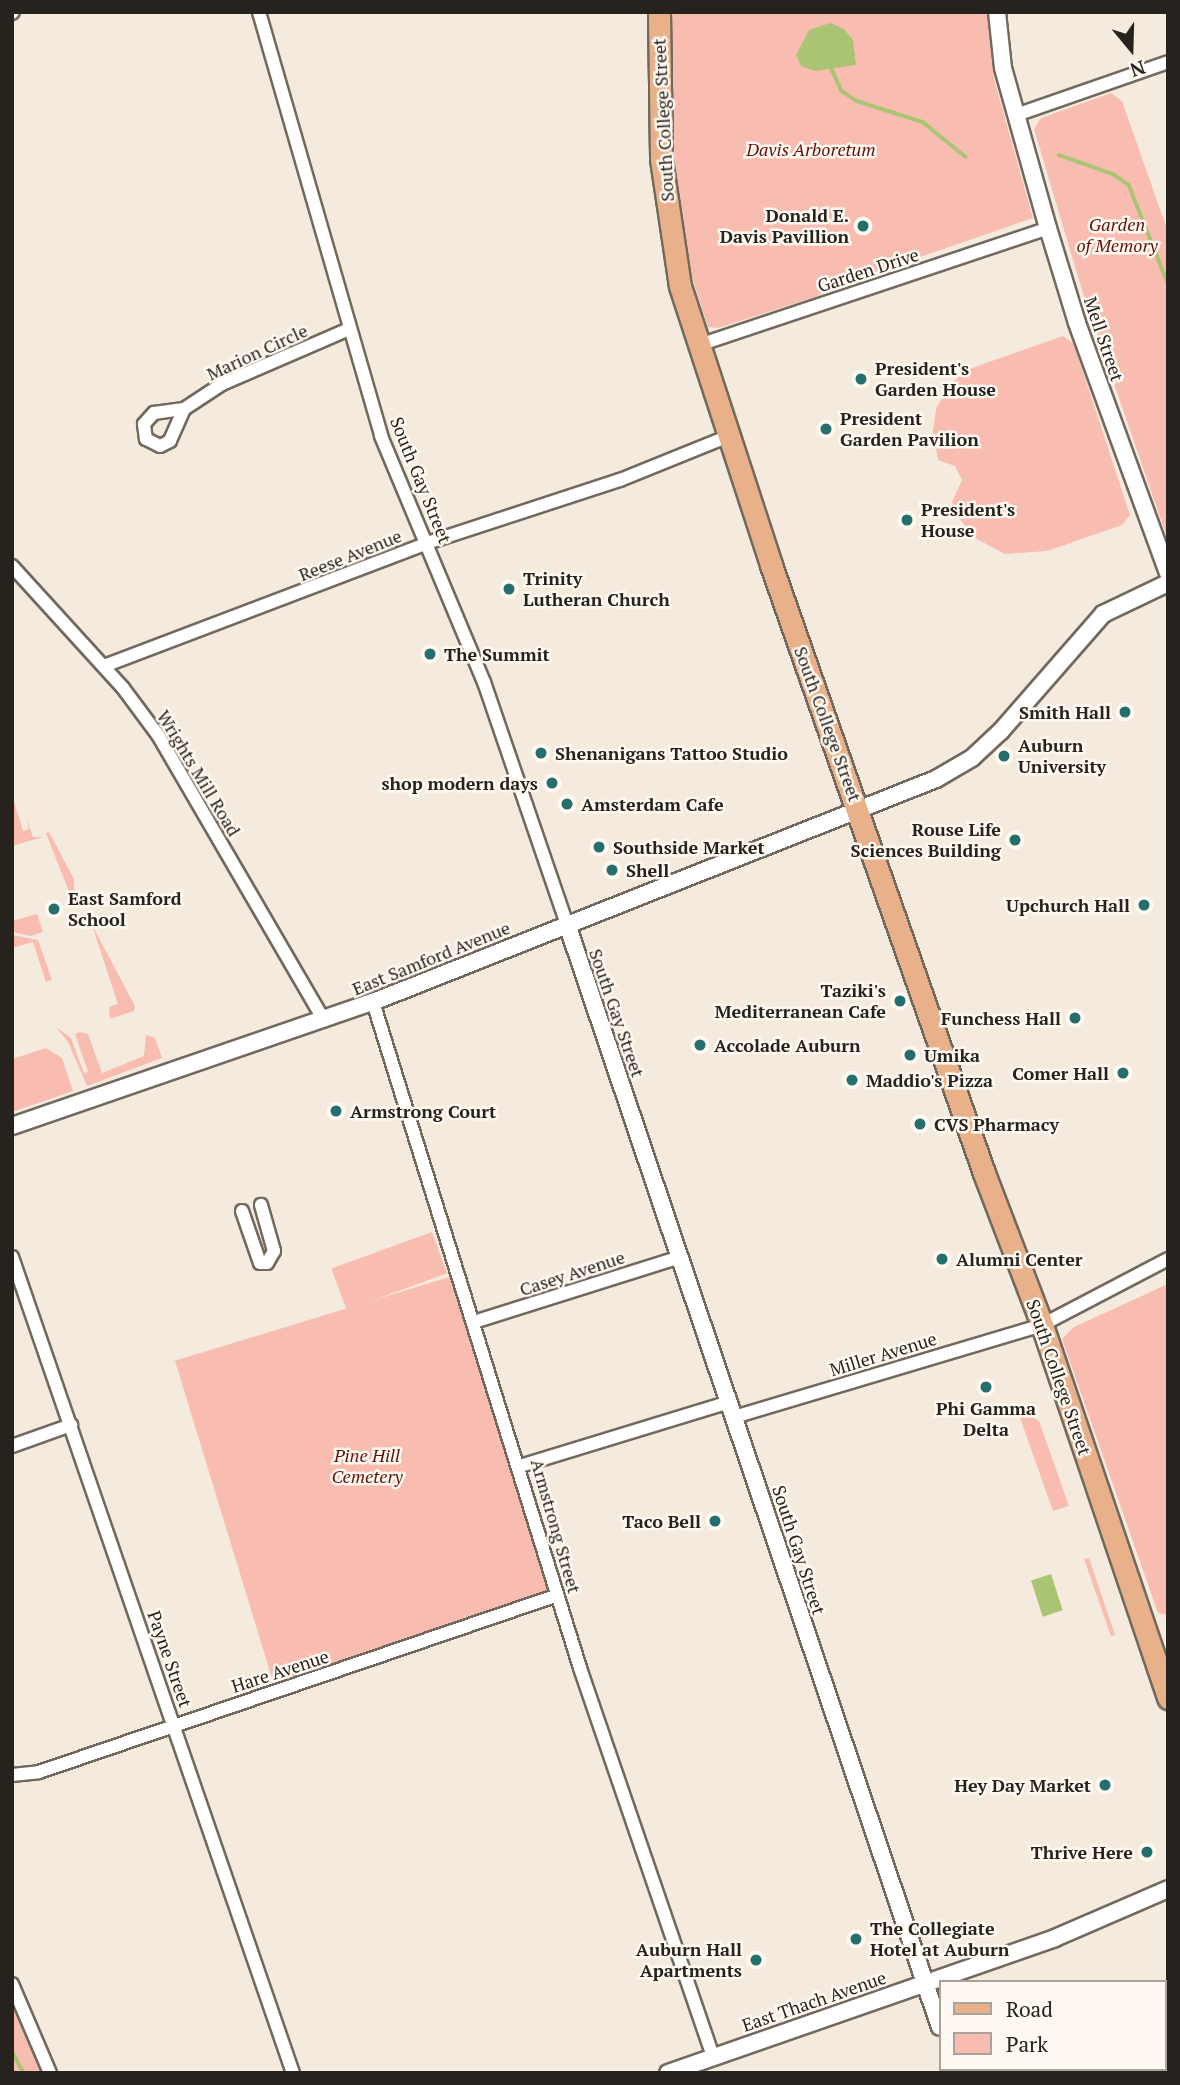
<!DOCTYPE html>
<style>
body{margin:0}
#map{position:relative;width:1180px;height:2085px;overflow:hidden;background:#f4ebde;font-family:"PT Serif",serif}
div>[style]{position:absolute}
.green>*{inset:0;background:#f9bcb1;transform-origin:0 0}
.water>*{inset:0;background:#abc474;transform-origin:0 0}
.stream>*{height:3.5px;margin:-1.75px;padding:0 1.75px;transform-origin:1.75px;border-radius:1.75px;background:#abc474}
.roads{filter:drop-shadow(2px 0 #71695e) drop-shadow(-2px 0 #71695e) drop-shadow(0 2px #71695e) drop-shadow(0 -2px #71695e)}
.minor>*{height:12px;margin:-6px;padding:0 6px;transform-origin:6px;border-radius:6px;background:#fff}
.tertiary>*{height:16px;margin:-8px;padding:0 8px;transform-origin:8px;border-radius:8px;background:#fff}
.primary>*{height:21px;margin:-10.5px;padding:0 10.5px;transform-origin:10.5px;border-radius:10.5px;background:#e9b189}
.dots>*{width:19px;height:19px;translate:-50% -50%;box-sizing:border-box;border:4px solid #fff9f1;border-radius:50%}
span{translate:-50% -50%;white-space:nowrap;text-align:center;line-height:1.15;-webkit-text-stroke:5px #fff9f1;paint-order:stroke}
.street-label{font-size:18px;color:#26231e}
.park-label{font-size:18px;color:#60130c;font-style:italic}
.poi-label{font-size:18px;color:#26231e;font-weight:700}
.right{translate:-100% -50%;text-align:right}
.left{translate:0 -50%;text-align:left}
.frame{position:absolute;inset:0;border:14px solid #26231e;pointer-events:none}
.legend{position:absolute;left:939px;top:1980px;width:228px;height:91px;box-sizing:border-box;background:#fff9f1;border:2px solid #a8a39d;margin:0;padding:9px 12px;list-style:none;font-size:21px;color:#26231e}
.legend li{display:flex;align-items:center;gap:14px;height:35px}
.legend b{width:35px;border:2px solid #a8a39d}
.north{position:absolute;left:1096px;top:14px;width:70px;height:70px;-webkit-text-stroke:5px #fff9f1;paint-order:stroke;rotate:161deg;font-size:19px;font-weight:700;line-height:28px;text-align:center;color:#26231e}
.north::after{content:'';display:block;margin:auto;width:24px;height:32px;background:#26231e;clip-path:polygon(50% 0,100% 100%,50% 72%,0 100%)}
</style>
<div id="map">
<div class="green">
<i style="clip-path:polygon(671px 12px,987px 12px,994px 79px,1033px 218px,842px 284px,815px 297px,718px 328px,708px 327px,688px 265px,676px 200px,670px 134px,671px 81px,664px 59px,671px 44px)"></i>
<i style="clip-path:polygon(1111px 93px,1122px 101px,1168px 232px,1168px 540px,1085px 300px,1034px 129px,1041px 118px)"></i>
<i style="clip-path:polygon(1063px 336px,1074px 344px,1130px 515px,1122px 525px,1047px 551px,1005px 554px,975px 538px,959px 518px,952px 502px,962px 480px,955px 466px,938px 460px,933px 432px,936px 409px,949px 385px,969px 369px)"></i>
<i style="clip-path:polygon(12px 795px,23px 831px,29px 829px,26px 818px,33px 837px,43px 837px,12px 846px)"></i>
<i style="clip-path:polygon(49px 832px,74px 879px,74px 890px,69px 892px,46px 833px)"></i>
<i style="clip-path:polygon(37px 914px,43px 932px,31px 936px,12px 932px,12px 921px)"></i>
<i style="clip-path:polygon(92px 925px,135px 1006px,134px 1011px,110px 1019px,109px 1007px,118px 1004px)"></i>
<i style="clip-path:polygon(12px 935px,38px 940px,52px 980px,46px 982px,33px 942px,12px 948px)"></i>
<i style="clip-path:polygon(56px 1027px,71px 1038px,84px 1073px,88px 1072px,75px 1034px,80px 1032px,88px 1034px,102px 1073px,144px 1056px,146px 1035px,155px 1038px,162px 1058px,87px 1086px,68px 1042px)"></i>
<i style="clip-path:polygon(46px 1048px,62px 1058px,73px 1091px,12px 1112px,12px 1059px)"></i>
<i style="left:432px;top:1232px;width:44px;height:107px;rotate:70deg"></i>
<i style="left:459px;top:1274px;width:336px;height:297px;rotate:73deg"></i>
<i style="clip-path:polygon(1168px 1284px,1168px 1615px,1158px 1613px,1062px 1339px,1074px 1327px)"></i>
<i style="clip-path:polygon(1025px 1413px,1039px 1421px,1069px 1506px,1053px 1511px,1019px 1415px)"></i>
<i style="clip-path:polygon(1089px 1558px,1115px 1635px,1111px 1636px,1084px 1559px)"></i>
<i style="clip-path:polygon(12px 2000px,44px 2073px,12px 2073px)"></i>
</div>
<div class="water">
<i style="clip-path:polygon(830px 23px,844px 29px,853px 40px,856px 65px,815px 71px,801px 66px,796px 55px,809px 30px)"></i>
<i style="left:1051px;top:1574px;width:38px;height:21px;rotate:72deg"></i>
</div>
<div class="stream">
<i style="left:832px;top:69px;width:24px;rotate:66deg"></i>
<i style="left:842px;top:91px;width:18px;rotate:34deg"></i>
<i style="left:857px;top:101px;width:69px;rotate:17.7deg"></i>
<i style="left:923px;top:122px;width:55px;rotate:39.1deg"></i>
<i style="left:1059px;top:155px;width:57px;rotate:19.4deg"></i>
<i style="left:1113px;top:174px;width:19px;rotate:35deg"></i>
<i style="left:1129px;top:185px;width:105px;rotate:68.3deg"></i>
<i style="left:12px;top:2051px;width:25px;rotate:61deg"></i>
</div>
<div class="roads">
<div class="minor">
<i style="left:259px;top:12px;width:441px;rotate:73.9deg"></i>
<i style="left:381px;top:436px;width:267px;rotate:67.3deg"></i>
<i style="left:484px;top:682px;width:256px;rotate:71.1deg"></i>
<i style="left:12px;top:13px;width:1px;rotate:-45deg"></i>
<i style="left:1016px;top:115px;width:161px;rotate:-19.2deg"></i>
<i style="left:699px;top:345px;width:368px;rotate:-18.5deg"></i>
<i style="left:184px;top:409px;width:45px;rotate:-33.3deg"></i>
<i style="left:222px;top:384px;width:136px;rotate:-23.4deg"></i>
<i style="left:184px;top:409px;width:35px;rotate:114deg"></i>
<i style="left:170px;top:441px;width:11px;rotate:153deg"></i>
<i style="left:160px;top:446px;width:16px;rotate:-153deg"></i>
<i style="left:146px;top:439px;width:15px;rotate:-98deg"></i>
<i style="left:144px;top:424px;width:15px;rotate:-48deg"></i>
<i style="left:154px;top:413px;width:30px;rotate:-8deg"></i>
<i style="left:12px;top:566px;width:165px;rotate:47.7deg"></i>
<i style="left:123px;top:688px;width:59px;rotate:53.3deg"></i>
<i style="left:158px;top:735px;width:330px;rotate:59.8deg"></i>
<i style="left:104px;top:666px;width:346px;rotate:-20.8deg"></i>
<i style="left:427px;top:543px;width:203px;rotate:-18.1deg"></i>
<i style="left:620px;top:480px;width:118px;rotate:-22deg"></i>
<i style="left:373px;top:1002px;width:697px;rotate:72.73deg"></i>
<i style="left:580px;top:1668px;width:411px;rotate:71.1deg"></i>
<i style="left:242px;top:1211px;width:55px;rotate:70.9deg"></i>
<i style="left:260px;top:1263px;width:7px"></i>
<i style="left:267px;top:1263px;width:14px;rotate:-60deg"></i>
<i style="left:274px;top:1251px;width:48px;rotate:-105.8deg"></i>
<i style="left:12px;top:1257px;width:863px;rotate:71deg"></i>
<i style="left:474px;top:1322px;width:216px;rotate:-17.5deg"></i>
<i style="left:734px;top:1417px;width:321px;rotate:-16.6deg"></i>
<i style="left:1042px;top:1325px;width:142px;rotate:-27.6deg"></i>
<i style="left:12px;top:1446px;width:63px;rotate:-19.6deg"></i>
<i style="left:520px;top:1466px;width:219px;rotate:-17deg"></i>
<i style="left:12px;top:1775px;width:27px;rotate:-6deg"></i>
<i style="left:39px;top:1772px;width:548px;rotate:-18.83deg"></i>
<i style="left:12px;top:1984px;width:97px;rotate:66.9deg"></i>
</div>
<div class="tertiary">
<i style="left:997px;top:12px;width:56px;rotate:83.9deg"></i>
<i style="left:1003px;top:68px;width:166px;rotate:74.3deg"></i>
<i style="left:1048px;top:228px;width:99px;rotate:73deg"></i>
<i style="left:1077px;top:323px;width:266px;rotate:70deg"></i>
<i style="left:567px;top:924px;width:1164px;rotate:71.32deg"></i>
<i style="left:12px;top:1126px;width:382px;rotate:-19deg"></i>
<i style="left:373px;top:1002px;width:606px;rotate:-21.61deg"></i>
<i style="left:936px;top:779px;width:42px;rotate:-30.3deg"></i>
<i style="left:972px;top:758px;width:40px;rotate:-43deg"></i>
<i style="left:1001px;top:731px;width:155px;rotate:-48.9deg"></i>
<i style="left:1103px;top:614px;width:72px;rotate:-25.5deg"></i>
<i style="left:954px;top:2069px;width:4px;rotate:63deg"></i>
<i style="left:668px;top:2073px;width:410px;rotate:-19.2deg"></i>
<i style="left:1055px;top:1938px;width:123px;rotate:-23.4deg"></i>
</div>
<div class="primary">
<i style="left:659px;top:12px;width:147px;rotate:89.2deg"></i>
<i style="left:661px;top:159px;width:128px;rotate:81.5deg"></i>
<i style="left:680px;top:286px;width:293px;rotate:71.9deg"></i>
<i style="left:771px;top:565px;width:644px;rotate:70.69deg"></i>
<i style="left:984px;top:1173px;width:163px;rotate:69.1deg"></i>
<i style="left:1042px;top:1325px;width:394px;rotate:71.3deg"></i>
</div>
</div>
<div class="dots">
<i style="left:863px;top:226px;background:#246f6d"></i>
<i style="left:861px;top:379px;background:#246f6d"></i>
<i style="left:826px;top:429px;background:#246f6d"></i>
<i style="left:907px;top:520px;background:#246f6d"></i>
<i style="left:509px;top:589px;background:#246f6d"></i>
<i style="left:430px;top:654px;background:#246f6d"></i>
<i style="left:1125px;top:712px;background:#246f6d"></i>
<i style="left:541px;top:753px;background:#246f6d"></i>
<i style="left:1004px;top:756px;background:#246f6d"></i>
<i style="left:552px;top:783px;background:#246f6d"></i>
<i style="left:567px;top:804px;background:#246f6d"></i>
<i style="left:1015px;top:840px;background:#246f6d"></i>
<i style="left:599px;top:847px;background:#246f6d"></i>
<i style="left:612px;top:870px;background:#246f6d"></i>
<i style="left:1144px;top:905px;background:#246f6d"></i>
<i style="left:54px;top:909px;background:#246f6d"></i>
<i style="left:900px;top:1001px;background:#246f6d"></i>
<i style="left:1075px;top:1018px;background:#246f6d"></i>
<i style="left:700px;top:1045px;background:#246f6d"></i>
<i style="left:910px;top:1055px;background:#246f6d"></i>
<i style="left:1123px;top:1073px;background:#246f6d"></i>
<i style="left:852px;top:1080px;background:#246f6d"></i>
<i style="left:336px;top:1111px;background:#246f6d"></i>
<i style="left:920px;top:1124px;background:#246f6d"></i>
<i style="left:942px;top:1259px;background:#246f6d"></i>
<i style="left:986px;top:1387px;background:#246f6d"></i>
<i style="left:715px;top:1521px;background:#246f6d"></i>
<i style="left:1105px;top:1785px;background:#246f6d"></i>
<i style="left:1147px;top:1852px;background:#246f6d"></i>
<i style="left:856px;top:1939px;background:#246f6d"></i>
<i style="left:756px;top:1960px;background:#246f6d"></i>
</div>
<div class="street-label">
<span style="left:663px;top:120px;rotate:-93deg">South College Street</span>
<span style="left:868px;top:270px;rotate:-18deg">Garden Drive</span>
<span style="left:1104px;top:339px;rotate:71deg">Mell Street</span>
<span style="left:257px;top:352px;rotate:-25deg">Marion Circle</span>
<span style="left:421px;top:480px;rotate:68deg">South Gay Street</span>
<span style="left:350px;top:555px;rotate:-22deg">Reese Avenue</span>
<span style="left:828px;top:724px;rotate:70deg">South College Street</span>
<span style="left:199px;top:773px;rotate:59deg">Wrights Mill Road</span>
<span style="left:431px;top:958px;rotate:-22deg">East Samford Avenue</span>
<span style="left:617px;top:1013px;rotate:71deg">South Gay Street</span>
<span style="left:572px;top:1273px;rotate:-18deg">Casey Avenue</span>
<span style="left:883px;top:1354px;rotate:-17deg">Miller Avenue</span>
<span style="left:1059px;top:1377px;rotate:71deg">South College Street</span>
<span style="left:556px;top:1526px;rotate:74deg">Armstrong Street</span>
<span style="left:799px;top:1550px;rotate:72deg">South Gay Street</span>
<span style="left:170px;top:1659px;rotate:71deg">Payne Street</span>
<span style="left:280px;top:1671px;rotate:-18deg">Hare Avenue</span>
<span style="left:814px;top:2001px;rotate:-19deg">East Thach Avenue</span>
</div>
<div class="park-label">
<span style="left:811px;top:149px">Davis Arboretum</span>
<span style="left:1117px;top:235px">Garden<br>of Memory</span>
<span style="left:367px;top:1466px">Pine Hill<br>Cemetery</span>
</div>
<div class="poi-label">
<span class="right" style="left:849px;top:226px">Donald E.<br>Davis Pavillion</span>
<span class="left" style="left:875px;top:379px">President's<br>Garden House</span>
<span class="left" style="left:840px;top:429px">President<br>Garden Pavilion</span>
<span class="left" style="left:921px;top:520px">President's<br>House</span>
<span class="left" style="left:523px;top:589px">Trinity<br>Lutheran Church</span>
<span class="left" style="left:444px;top:654px">The Summit</span>
<span class="right" style="left:1111px;top:712px">Smith Hall</span>
<span class="left" style="left:1018px;top:756px">Auburn<br>University</span>
<span class="left" style="left:555px;top:753px">Shenanigans Tattoo Studio</span>
<span class="right" style="left:538px;top:783px">shop modern days</span>
<span class="left" style="left:581px;top:804px">Amsterdam Cafe</span>
<span class="right" style="left:1001px;top:840px">Rouse Life<br>Sciences Building</span>
<span class="left" style="left:613px;top:847px">Southside Market</span>
<span class="left" style="left:626px;top:870px">Shell</span>
<span class="left" style="left:68px;top:909px">East Samford<br>School</span>
<span class="right" style="left:1130px;top:905px">Upchurch Hall</span>
<span class="right" style="left:886px;top:1001px">Taziki's<br>Mediterranean Cafe</span>
<span class="right" style="left:1061px;top:1018px">Funchess Hall</span>
<span class="left" style="left:714px;top:1045px">Accolade Auburn</span>
<span class="left" style="left:924px;top:1055px">Umika</span>
<span class="right" style="left:1109px;top:1073px">Comer Hall</span>
<span class="left" style="left:866px;top:1080px">Maddio's Pizza</span>
<span class="left" style="left:350px;top:1111px">Armstrong Court</span>
<span class="left" style="left:934px;top:1124px">CVS Pharmacy</span>
<span class="left" style="left:956px;top:1259px">Alumni Center</span>
<span style="left:986px;top:1419px">Phi Gamma<br>Delta</span>
<span class="right" style="left:701px;top:1521px">Taco Bell</span>
<span class="right" style="left:1091px;top:1785px">Hey Day Market</span>
<span class="right" style="left:1133px;top:1852px">Thrive Here</span>
<span class="left" style="left:870px;top:1939px">The Collegiate<br>Hotel at Auburn</span>
<span class="right" style="left:742px;top:1960px">Auburn Hall<br>Apartments</span>
</div>
<div class="frame"></div>
<ul class="legend">
<li><b style="height:9px;background:#e9b189"></b>Road</li>
<li><b style="height:19px;background:#f9bcb1"></b>Park</li>
</ul>
<div class="north">N</div>
</div>
